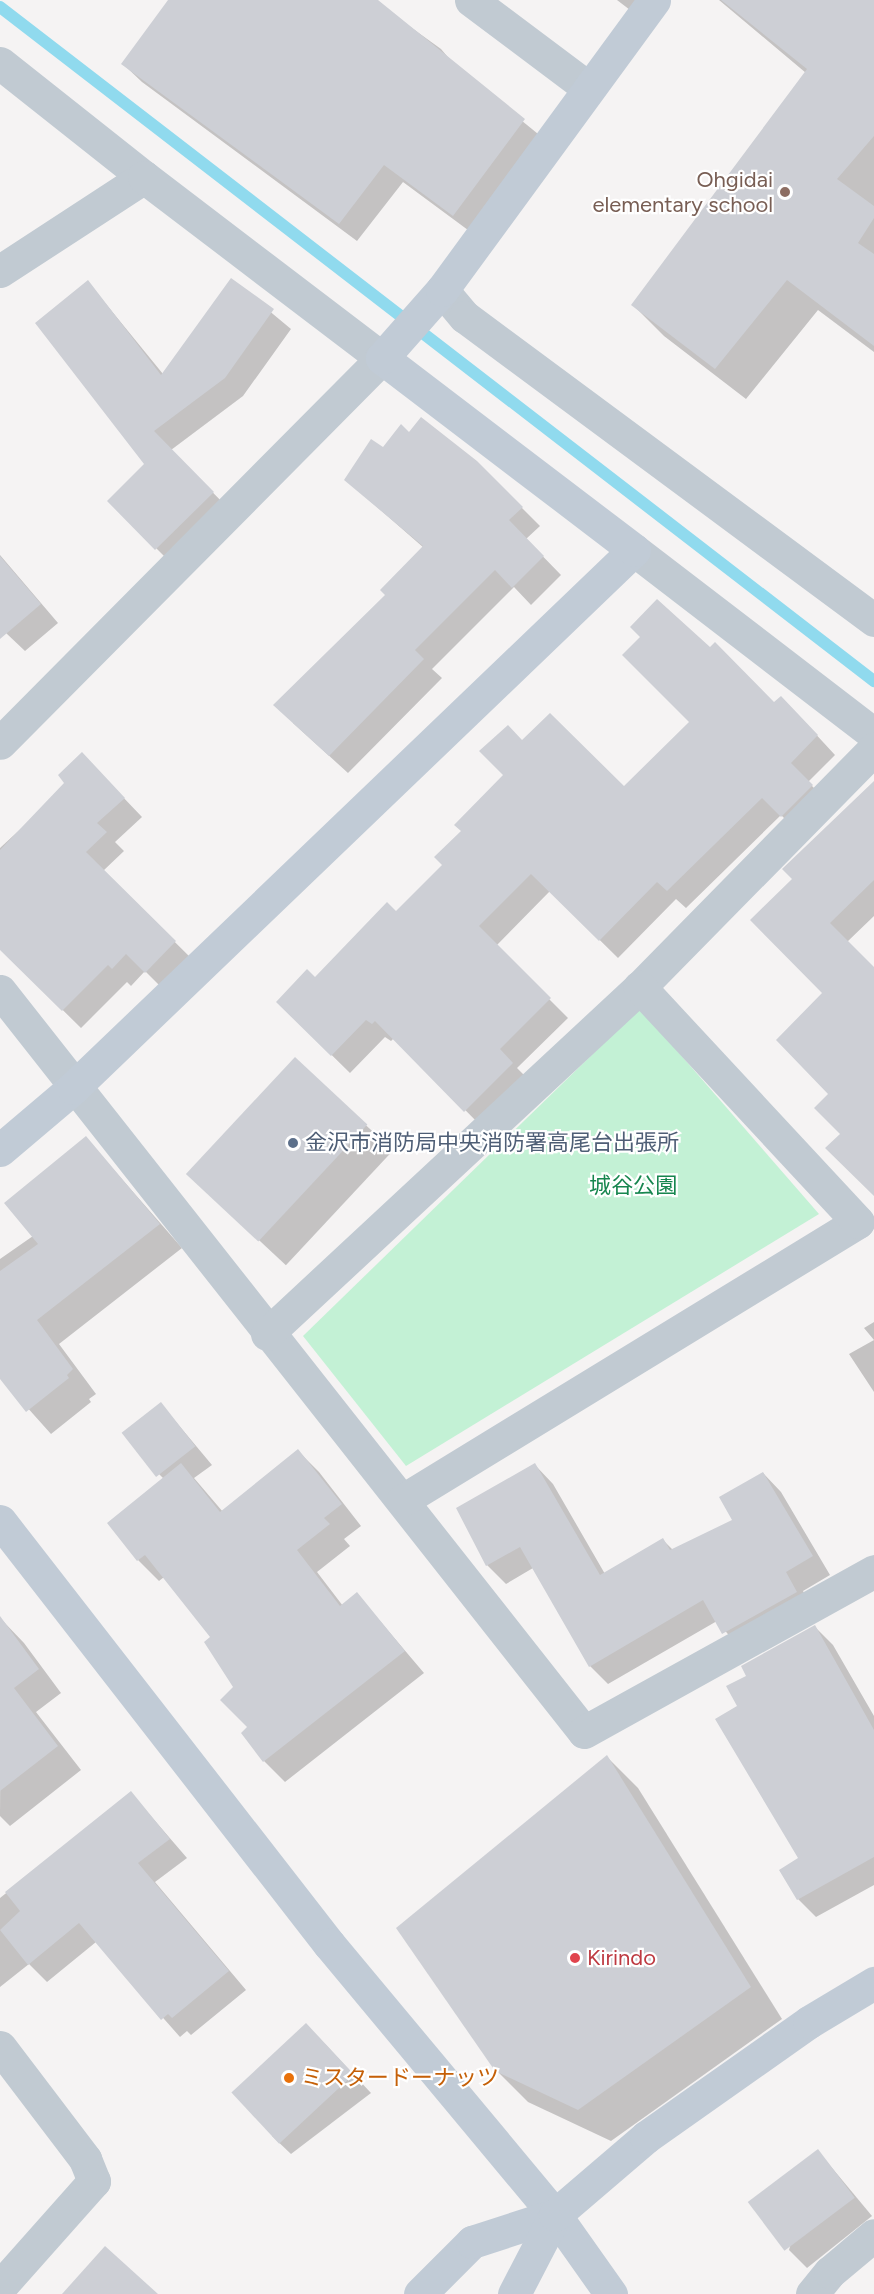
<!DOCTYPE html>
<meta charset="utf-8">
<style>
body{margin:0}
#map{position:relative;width:874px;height:2294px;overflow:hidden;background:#f5f3f3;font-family:Figtree,"Noto Sans JP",sans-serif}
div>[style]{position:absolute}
.green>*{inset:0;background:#c3f1d5}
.shadow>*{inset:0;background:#0003;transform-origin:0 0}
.stream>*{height:12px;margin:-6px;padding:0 6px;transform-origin:6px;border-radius:6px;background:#90daee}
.building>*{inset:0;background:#cdcfd5;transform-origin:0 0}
.street>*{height:33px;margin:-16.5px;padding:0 16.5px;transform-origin:16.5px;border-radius:16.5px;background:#c1cad2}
.secondary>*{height:33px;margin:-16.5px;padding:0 16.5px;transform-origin:16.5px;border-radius:16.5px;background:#c1cbd6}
.dots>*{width:16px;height:16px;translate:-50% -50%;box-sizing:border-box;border:3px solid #fff;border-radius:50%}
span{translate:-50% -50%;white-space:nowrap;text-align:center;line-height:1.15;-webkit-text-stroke:4.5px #fff;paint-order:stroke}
.education-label{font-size:22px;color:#785e54}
.right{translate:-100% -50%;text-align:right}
.service-label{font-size:22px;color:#4e5e75}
.left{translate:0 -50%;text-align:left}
.park-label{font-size:22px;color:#17864f}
.health-label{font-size:22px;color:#be3a42}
.food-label{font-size:22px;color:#c56008}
</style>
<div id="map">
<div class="green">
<i style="clip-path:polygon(640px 1008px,819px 1214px,406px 1466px,303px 1336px)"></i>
</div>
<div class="shadow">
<i style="clip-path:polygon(170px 0,373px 0,441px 49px,458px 69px,543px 138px,472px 233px,403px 182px,357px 241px,142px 82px,123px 64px)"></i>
<i style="clip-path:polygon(617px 0,658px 0,643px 20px)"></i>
<i style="clip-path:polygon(719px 0,874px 0,874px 352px,818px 310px,746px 399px,664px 336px,633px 305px,806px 73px)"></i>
<i style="clip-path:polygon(232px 280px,291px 329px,243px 396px,171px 450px,231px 511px,175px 567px,109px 501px,146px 464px,88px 282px,163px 374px)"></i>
<i style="clip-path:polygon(384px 449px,476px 462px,540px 526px,526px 539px,561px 575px,531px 605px,514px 587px,432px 669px,442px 678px,348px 773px,293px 723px,424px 548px,345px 479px)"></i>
<i style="clip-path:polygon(0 555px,58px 623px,25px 651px,6px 633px,0 638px)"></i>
<i style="clip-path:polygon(774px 704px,799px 716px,835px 755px,808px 782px,830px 804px,800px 834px,781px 815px,686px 908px,676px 899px,618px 958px,550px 891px,496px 946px,568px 1018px,517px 1068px,531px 1082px,484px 1129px,394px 1038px,391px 1041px,385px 1037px,350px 1073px,296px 1020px,315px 979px,396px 914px,445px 865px,463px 831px,505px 775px,522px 742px,624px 788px)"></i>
<i style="clip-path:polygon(100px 773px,142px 817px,115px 842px,124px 851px,103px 871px,193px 960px,164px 990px,145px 971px,131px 986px,127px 982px,81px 1028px,11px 959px,0 926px,0 848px,40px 811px)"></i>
<i style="clip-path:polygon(874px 783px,874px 916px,847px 942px,874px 969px,874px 1195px,842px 1134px,831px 1094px,824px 993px,794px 879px)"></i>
<i style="left:295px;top:1059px;width:134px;height:157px;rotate:43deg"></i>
<i style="clip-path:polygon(86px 1138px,182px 1248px,59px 1344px,96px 1394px,89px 1399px,91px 1402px,51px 1434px,0 1377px,0 1259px,33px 1236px)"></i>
<i style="clip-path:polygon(874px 1322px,874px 1392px,849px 1354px,874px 1340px,864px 1328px)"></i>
<i style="clip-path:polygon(161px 1404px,212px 1465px,194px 1478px,223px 1512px,298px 1451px,319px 1472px,361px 1526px,344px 1539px,350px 1546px,317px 1572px,343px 1606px,357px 1594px,424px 1673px,285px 1782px,264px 1761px,213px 1637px,164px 1577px,159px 1581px,138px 1560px,164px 1479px,158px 1473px)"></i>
<i style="clip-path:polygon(535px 1465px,553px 1484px,605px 1574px,663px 1540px,673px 1550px,734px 1520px,763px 1473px,781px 1492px,830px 1575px,803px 1591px,814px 1611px,742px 1651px,717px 1621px,608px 1684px,590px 1666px,533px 1568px,506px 1584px,487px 1565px,458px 1509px)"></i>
<i style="clip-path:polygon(1px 1619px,24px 1643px,61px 1693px,36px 1712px,81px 1770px,10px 1826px,0 1816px)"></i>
<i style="clip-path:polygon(815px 1627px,833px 1645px,874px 1716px,874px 1885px,816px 1917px,798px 1899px,800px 1858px,739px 1706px,748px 1676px)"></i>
<i style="clip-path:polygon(607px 1757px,638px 1788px,782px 2019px,611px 2141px,528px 2102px,496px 2070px)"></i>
<i style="clip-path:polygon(131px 1793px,187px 1858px,155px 1882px,246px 1990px,191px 2035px,187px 2031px,180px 2037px,96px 1942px,47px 1982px,29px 1964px,0 1987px,0 1898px)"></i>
<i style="clip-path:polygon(325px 2044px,371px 2093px,291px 2154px,272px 2136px)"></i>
<i style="clip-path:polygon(818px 2151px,872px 2216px,807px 2268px,789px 2250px)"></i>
</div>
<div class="stream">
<i style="left:0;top:7px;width:1104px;rotate:37.64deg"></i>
</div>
<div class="building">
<i style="clip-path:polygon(168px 0,378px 0,525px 119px,453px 216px,384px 165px,339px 224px,121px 64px)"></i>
<i style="clip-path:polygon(721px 0,874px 0,874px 136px,837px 179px,874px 206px,874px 218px,858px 243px,874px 254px,874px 346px,787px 280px,715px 369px,631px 305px,807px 69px)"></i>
<i style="clip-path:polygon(231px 278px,274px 309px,225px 378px,154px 431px,214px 492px,155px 550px,107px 501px,144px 464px,35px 323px,88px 280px,161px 375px)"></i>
<i style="clip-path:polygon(421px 417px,477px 461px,523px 507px,509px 520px,544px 556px,512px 588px,495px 570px,415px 650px,424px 659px,329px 756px,273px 705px,385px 595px,380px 590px,423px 546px,344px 480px,371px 439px,383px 447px,401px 424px,409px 432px)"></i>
<i style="clip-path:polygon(0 556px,41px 604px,0 639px)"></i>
<i style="clip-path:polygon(657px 599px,710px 647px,715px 642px,774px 702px,781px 696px,818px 735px,791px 763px,813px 785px,781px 817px,762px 798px,667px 891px,657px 882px,599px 941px,531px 874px,479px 926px,551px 998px,500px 1049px,513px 1063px,464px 1112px,375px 1021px,372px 1024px,366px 1020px,331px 1056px,276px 1002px,307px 969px,315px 977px,387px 902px,396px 911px,442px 865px,434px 857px,461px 831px,454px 825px,503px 775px,479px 751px,508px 725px,522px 740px,550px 713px,624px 786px,689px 722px,622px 655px,640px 637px,630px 627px)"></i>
<i style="clip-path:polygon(82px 752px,125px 798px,97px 823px,107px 832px,86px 852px,176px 941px,145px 973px,126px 954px,112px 969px,108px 965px,62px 1011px,0 950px,0 850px,64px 783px,58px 775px)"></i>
<i style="clip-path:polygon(874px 781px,874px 880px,830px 923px,874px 967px,874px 1196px,825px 1148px,840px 1134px,814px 1108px,828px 1094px,776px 1040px,822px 993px,750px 920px,792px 879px,782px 869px)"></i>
<i style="left:295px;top:1057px;width:99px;height:160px;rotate:43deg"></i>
<i style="clip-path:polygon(86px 1136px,160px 1224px,37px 1320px,73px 1369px,67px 1375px,69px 1378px,26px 1412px,0 1379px,0 1271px,38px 1244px,4px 1203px)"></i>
<i style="left:161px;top:1402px;width:56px;height:50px;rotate:52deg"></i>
<i style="clip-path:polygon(298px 1449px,342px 1504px,324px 1518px,330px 1524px,297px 1550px,340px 1606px,357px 1592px,405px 1651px,263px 1762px,241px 1733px,247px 1727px,220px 1700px,233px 1687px,204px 1642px,210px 1637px,145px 1555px,137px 1561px,107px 1523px,181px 1463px,220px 1512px)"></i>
<i style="clip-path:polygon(535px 1463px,600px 1575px,663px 1538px,670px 1550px,732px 1520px,719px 1497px,763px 1472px,813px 1556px,786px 1572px,797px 1592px,722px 1634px,703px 1600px,589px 1667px,520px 1547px,486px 1566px,456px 1508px)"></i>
<i style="clip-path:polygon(0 1616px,39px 1669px,14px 1688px,58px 1746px,0 1791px)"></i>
<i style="clip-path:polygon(815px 1625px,874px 1730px,874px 1857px,797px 1900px,779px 1870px,798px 1858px,715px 1719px,737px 1706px,726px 1686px,746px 1676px,741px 1666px)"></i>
<i style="clip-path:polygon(607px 1755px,751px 1987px,578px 2110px,495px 2071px,396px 1928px)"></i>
<i style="clip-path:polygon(131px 1791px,170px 1839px,138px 1863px,229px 1971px,172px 2018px,168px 2014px,161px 2020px,79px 1923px,28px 1965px,0 1930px,20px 1911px,5px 1892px)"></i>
<i style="left:306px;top:2023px;width:70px;height:102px;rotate:47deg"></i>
<i style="left:818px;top:2149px;width:61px;height:88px;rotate:53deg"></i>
<i style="clip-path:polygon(105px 2246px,158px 2294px,62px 2294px)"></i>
</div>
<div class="street">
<i style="left:471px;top:0;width:145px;rotate:36.9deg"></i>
<i style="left:0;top:63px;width:184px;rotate:38.4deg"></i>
<i style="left:0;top:271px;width:172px;rotate:-33.1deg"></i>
<i style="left:144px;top:177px;width:299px;rotate:37.3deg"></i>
<i style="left:382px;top:358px;width:542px;rotate:134.78deg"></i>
<i style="left:442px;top:290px;width:35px;rotate:50deg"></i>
<i style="left:465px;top:317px;width:509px;rotate:36.53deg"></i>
<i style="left:634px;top:550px;width:302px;rotate:37.5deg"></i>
<i style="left:0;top:991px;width:943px;rotate:51.76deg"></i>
<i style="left:584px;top:1732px;width:332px;rotate:-29deg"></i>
<i style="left:267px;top:1334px;width:509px;rotate:-42.93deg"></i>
<i style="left:640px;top:987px;width:334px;rotate:-45.5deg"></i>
<i style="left:403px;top:1500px;width:533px;rotate:-31.42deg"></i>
<i style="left:858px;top:1222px;width:321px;rotate:-132.9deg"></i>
<i style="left:0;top:2047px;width:141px;rotate:52.8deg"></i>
<i style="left:85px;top:2159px;width:24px;rotate:68deg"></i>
<i style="left:94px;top:2181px;width:142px;rotate:131.6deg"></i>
<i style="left:812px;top:2294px;width:28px;rotate:-51deg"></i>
<i style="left:830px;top:2272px;width:57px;rotate:-40.1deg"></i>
</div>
<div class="secondary">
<i style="left:0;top:1150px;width:96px;rotate:-40.3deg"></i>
<i style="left:73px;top:1088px;width:777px;rotate:-43.8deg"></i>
<i style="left:634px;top:550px;width:317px;rotate:-142.7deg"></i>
<i style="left:382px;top:358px;width:91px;rotate:-48.6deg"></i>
<i style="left:442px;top:290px;width:359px;rotate:-53.8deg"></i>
<i style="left:0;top:1521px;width:536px;rotate:52.13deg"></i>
<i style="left:329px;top:1944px;width:353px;rotate:50.2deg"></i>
<i style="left:555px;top:2215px;width:97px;rotate:54.7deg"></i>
<i style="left:420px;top:2294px;width:74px;rotate:-45deg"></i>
<i style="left:472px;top:2242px;width:87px;rotate:-18deg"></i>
<i style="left:514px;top:2294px;width:89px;rotate:-62.6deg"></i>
<i style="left:555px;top:2215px;width:120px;rotate:-40.6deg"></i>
<i style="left:646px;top:2137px;width:199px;rotate:-35.2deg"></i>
<i style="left:809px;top:2022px;width:76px;rotate:-31deg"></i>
</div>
<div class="dots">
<i style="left:785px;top:192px;background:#8d6e63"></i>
<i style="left:293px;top:1143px;background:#5c6f8a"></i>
<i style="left:575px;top:1958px;background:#e0444e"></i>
<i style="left:289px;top:2078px;background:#e8710a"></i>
</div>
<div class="education-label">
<span class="right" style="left:773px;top:192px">Ohgidai<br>elementary school</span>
</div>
<div class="service-label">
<span class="left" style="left:305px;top:1143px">金沢市消防局中央消防署高尾台出張所</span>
</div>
<div class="park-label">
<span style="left:633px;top:1186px">城谷公園</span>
</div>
<div class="health-label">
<span class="left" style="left:587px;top:1958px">Kirindo</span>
</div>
<div class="food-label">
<span class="left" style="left:301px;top:2078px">ミスタードーナッツ</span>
</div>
</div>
